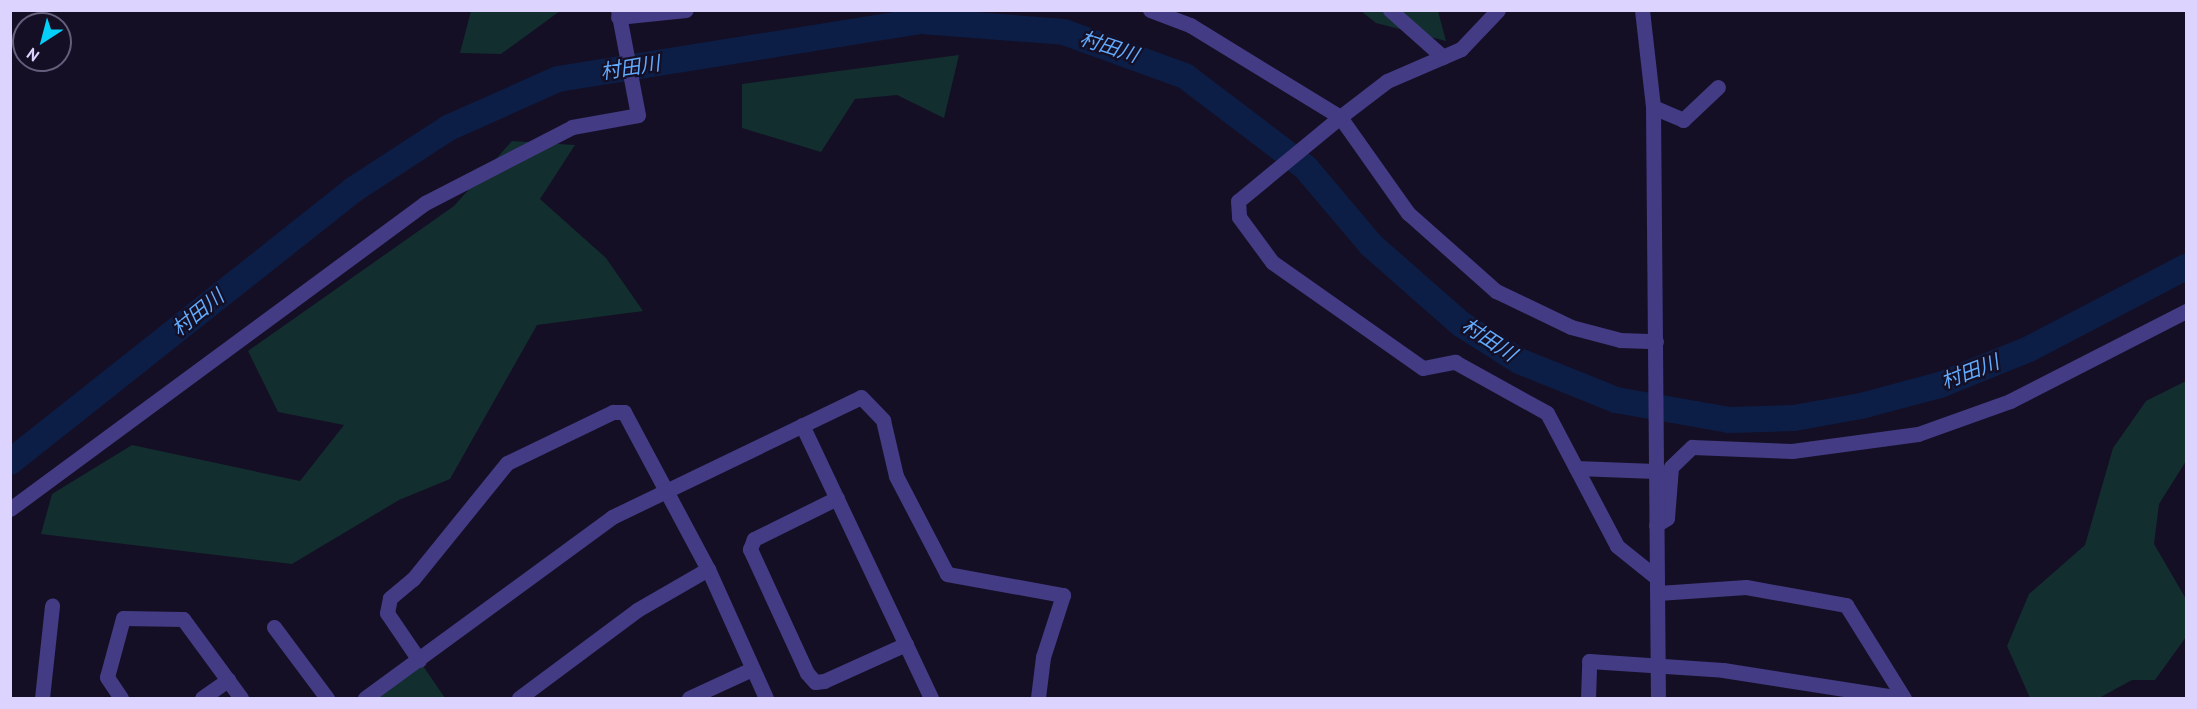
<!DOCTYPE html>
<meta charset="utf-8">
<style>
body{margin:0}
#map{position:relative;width:2197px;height:709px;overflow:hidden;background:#140f25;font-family:"PT Sans","Noto Sans JP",sans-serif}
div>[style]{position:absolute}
.green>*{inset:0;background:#122e2f}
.river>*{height:26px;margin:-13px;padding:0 13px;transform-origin:13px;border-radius:13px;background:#0d1e46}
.minor>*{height:15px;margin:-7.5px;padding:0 7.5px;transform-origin:7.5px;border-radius:7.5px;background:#433b83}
.tertiary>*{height:15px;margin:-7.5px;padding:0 7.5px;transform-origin:7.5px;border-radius:7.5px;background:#433b83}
span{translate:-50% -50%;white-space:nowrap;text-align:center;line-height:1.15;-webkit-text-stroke:4.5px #140f25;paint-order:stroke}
.water-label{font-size:20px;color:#63abfd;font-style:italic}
.frame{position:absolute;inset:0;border:12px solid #dcd4fe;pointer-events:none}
.north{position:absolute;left:12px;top:12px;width:60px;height:60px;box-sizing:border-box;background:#140f25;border:2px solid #645e7c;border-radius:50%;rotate:216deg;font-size:16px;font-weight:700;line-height:24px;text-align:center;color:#dcd4fe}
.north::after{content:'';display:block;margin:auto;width:21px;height:27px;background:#04d0fa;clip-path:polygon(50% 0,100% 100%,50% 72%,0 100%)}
</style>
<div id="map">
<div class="green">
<i style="clip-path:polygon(471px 11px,471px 10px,560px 11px,501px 54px,460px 53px)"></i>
<i style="clip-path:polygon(1361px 11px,1438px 11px,1446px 41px,1376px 23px)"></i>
<i style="clip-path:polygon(959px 55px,944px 118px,897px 95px,855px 99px,821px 152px,742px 128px,742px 84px)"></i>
<i style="clip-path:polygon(512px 141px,575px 145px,540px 199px,606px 258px,643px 311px,537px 325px,450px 479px,399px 500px,292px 564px,41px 534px,52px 494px,132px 445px,300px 481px,344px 425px,278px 412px,248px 351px,454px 206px)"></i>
<i style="clip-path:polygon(2186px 381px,2186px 461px,2159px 504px,2154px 544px,2186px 599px,2186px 637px,2155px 680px,2132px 680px,2099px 698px,2030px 698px,2007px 646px,2029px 594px,2085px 545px,2113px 448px,2146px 401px)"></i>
<i style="clip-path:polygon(419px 660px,445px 698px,364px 698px)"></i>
</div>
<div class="river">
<i style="left:10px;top:462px;width:438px;rotate:-38.4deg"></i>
<i style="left:353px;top:190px;width:113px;rotate:-33.1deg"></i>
<i style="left:448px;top:128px;width:120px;rotate:-24deg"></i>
<i style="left:558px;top:79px;width:369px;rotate:-9.1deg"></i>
<i style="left:922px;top:21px;width:142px;rotate:4.4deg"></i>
<i style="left:1064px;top:32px;width:129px;rotate:20deg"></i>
<i style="left:1185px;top:76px;width:152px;rotate:37.2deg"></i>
<i style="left:1306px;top:168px;width:101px;rotate:49.8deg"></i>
<i style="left:1371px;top:245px;width:120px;rotate:41.3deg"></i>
<i style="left:1461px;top:324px;width:69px;rotate:32.5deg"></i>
<i style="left:1519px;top:361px;width:105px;rotate:21.9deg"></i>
<i style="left:1616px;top:400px;width:115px;rotate:10deg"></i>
<i style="left:1729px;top:420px;width:65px;rotate:-1.8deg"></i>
<i style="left:1794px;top:418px;width:68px;rotate:-10.2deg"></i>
<i style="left:1861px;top:406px;width:82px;rotate:-14.9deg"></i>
<i style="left:1940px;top:385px;width:96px;rotate:-22deg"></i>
<i style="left:2029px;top:349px;width:177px;rotate:-27.6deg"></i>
</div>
<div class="minor">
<i style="left:1150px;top:10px;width:43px;rotate:20.6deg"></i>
<i style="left:1190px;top:25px;width:176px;rotate:31.5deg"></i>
<i style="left:1340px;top:117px;width:118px;rotate:54.7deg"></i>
<i style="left:1408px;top:213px;width:118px;rotate:41.6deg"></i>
<i style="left:1496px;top:291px;width:83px;rotate:25.6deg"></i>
<i style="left:1571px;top:327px;width:51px;rotate:14.9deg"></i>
<i style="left:1620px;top:340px;width:36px;rotate:2deg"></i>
<i style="left:1390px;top:10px;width:71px;rotate:41.6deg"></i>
<i style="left:1498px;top:10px;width:54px;rotate:133.5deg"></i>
<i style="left:1461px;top:49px;width:81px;rotate:156.6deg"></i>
<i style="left:1387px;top:81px;width:59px;rotate:142.5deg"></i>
<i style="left:1340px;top:117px;width:132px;rotate:140.5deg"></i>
<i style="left:1238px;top:201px;width:16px;rotate:86deg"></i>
<i style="left:1239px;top:217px;width:56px;rotate:53.7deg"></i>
<i style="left:1272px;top:262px;width:184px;rotate:35.1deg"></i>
<i style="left:1423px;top:368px;width:33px;rotate:-11deg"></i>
<i style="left:1455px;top:362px;width:105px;rotate:29deg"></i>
<i style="left:1547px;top:413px;width:150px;rotate:62.2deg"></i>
<i style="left:1617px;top:546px;width:51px;rotate:38.7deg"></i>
<i style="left:618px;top:17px;width:68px;rotate:-5.9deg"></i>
<i style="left:1653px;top:107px;width:33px;rotate:23deg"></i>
<i style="left:1683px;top:120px;width:48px;rotate:-43.3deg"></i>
<i style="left:802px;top:425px;width:302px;rotate:64.7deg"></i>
<i style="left:1576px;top:468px;width:79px;rotate:2.2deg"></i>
<i style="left:837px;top:498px;width:93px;rotate:153.7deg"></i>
<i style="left:754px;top:539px;width:11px;rotate:112deg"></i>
<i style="left:750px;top:549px;width:136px;rotate:65.3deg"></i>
<i style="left:807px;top:673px;width:12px;rotate:48deg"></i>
<i style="left:815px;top:682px;width:9px;rotate:-6deg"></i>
<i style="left:824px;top:681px;width:90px;rotate:-24.3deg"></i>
<i style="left:10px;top:509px;width:516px;rotate:-36.4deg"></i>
<i style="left:425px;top:203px;width:165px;rotate:-27.3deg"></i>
<i style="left:572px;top:127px;width:67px;rotate:-10.3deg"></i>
<i style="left:638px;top:115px;width:107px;rotate:-100.8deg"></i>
<i style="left:1656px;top:525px;width:13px;rotate:-32deg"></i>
<i style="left:1667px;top:518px;width:51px;rotate:-85.5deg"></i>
<i style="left:1671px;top:467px;width:29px;rotate:-44deg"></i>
<i style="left:1692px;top:447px;width:100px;rotate:2.3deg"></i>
<i style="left:1792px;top:451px;width:127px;rotate:-7.7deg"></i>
<i style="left:1918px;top:434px;width:98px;rotate:-19.7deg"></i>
<i style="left:2010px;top:401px;width:198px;rotate:-27.1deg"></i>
<i style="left:1658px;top:593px;width:88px;rotate:-3.9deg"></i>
<i style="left:1746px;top:587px;width:102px;rotate:10.2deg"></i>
<i style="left:1846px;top:605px;width:110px;rotate:58.1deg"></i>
<i style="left:274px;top:627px;width:89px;rotate:53.3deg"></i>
<i style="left:419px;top:660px;width:57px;rotate:-124.2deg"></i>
<i style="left:387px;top:613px;width:15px;rotate:-79deg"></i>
<i style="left:390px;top:598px;width:30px;rotate:-40deg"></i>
<i style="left:413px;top:579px;width:149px;rotate:-51deg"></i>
<i style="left:507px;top:463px;width:118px;rotate:-25.7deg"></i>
<i style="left:613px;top:412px;width:11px"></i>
<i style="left:624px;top:412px;width:178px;rotate:61.9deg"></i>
<i style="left:708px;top:569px;width:141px;rotate:65.8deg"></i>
<i style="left:42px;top:698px;width:93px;rotate:-83.8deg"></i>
<i style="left:121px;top:698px;width:25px;rotate:-124deg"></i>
<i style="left:107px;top:677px;width:61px;rotate:-74.8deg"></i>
<i style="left:123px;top:618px;width:60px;rotate:1deg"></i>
<i style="left:183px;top:619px;width:98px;rotate:53.7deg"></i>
<i style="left:202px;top:698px;width:32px;rotate:-35deg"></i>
<i style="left:365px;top:698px;width:306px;rotate:-36.2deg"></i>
<i style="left:612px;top:517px;width:276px;rotate:-25.7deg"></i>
<i style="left:861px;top:397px;width:32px;rotate:46deg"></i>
<i style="left:883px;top:420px;width:57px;rotate:76.9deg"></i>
<i style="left:896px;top:476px;width:110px;rotate:62.5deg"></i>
<i style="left:947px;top:574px;width:118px;rotate:10.3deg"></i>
<i style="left:1063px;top:595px;width:65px;rotate:107.9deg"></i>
<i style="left:1043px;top:657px;width:41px;rotate:97deg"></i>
<i style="left:519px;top:698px;width:147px;rotate:-36.7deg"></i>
<i style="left:637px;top:610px;width:82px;rotate:-30deg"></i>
<i style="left:689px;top:698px;width:69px;rotate:-24.7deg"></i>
<i style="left:1588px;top:698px;width:37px;rotate:-88deg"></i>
<i style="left:1589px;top:661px;width:134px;rotate:3.8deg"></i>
<i style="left:1723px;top:670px;width:180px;rotate:8.9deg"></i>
</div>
<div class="tertiary">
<i style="left:1642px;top:10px;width:98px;rotate:83.5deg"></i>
<i style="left:1653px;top:107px;width:591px;rotate:89.52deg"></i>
</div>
<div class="water-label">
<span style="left:1109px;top:47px;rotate:18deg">村田川</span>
<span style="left:630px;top:68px;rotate:-9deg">村田川</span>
<span style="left:198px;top:313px;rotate:-39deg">村田川</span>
<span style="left:1489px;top:340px;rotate:33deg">村田川</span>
<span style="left:1970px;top:372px;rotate:-21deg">村田川</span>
</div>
<div class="frame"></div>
<div class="north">N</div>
</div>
